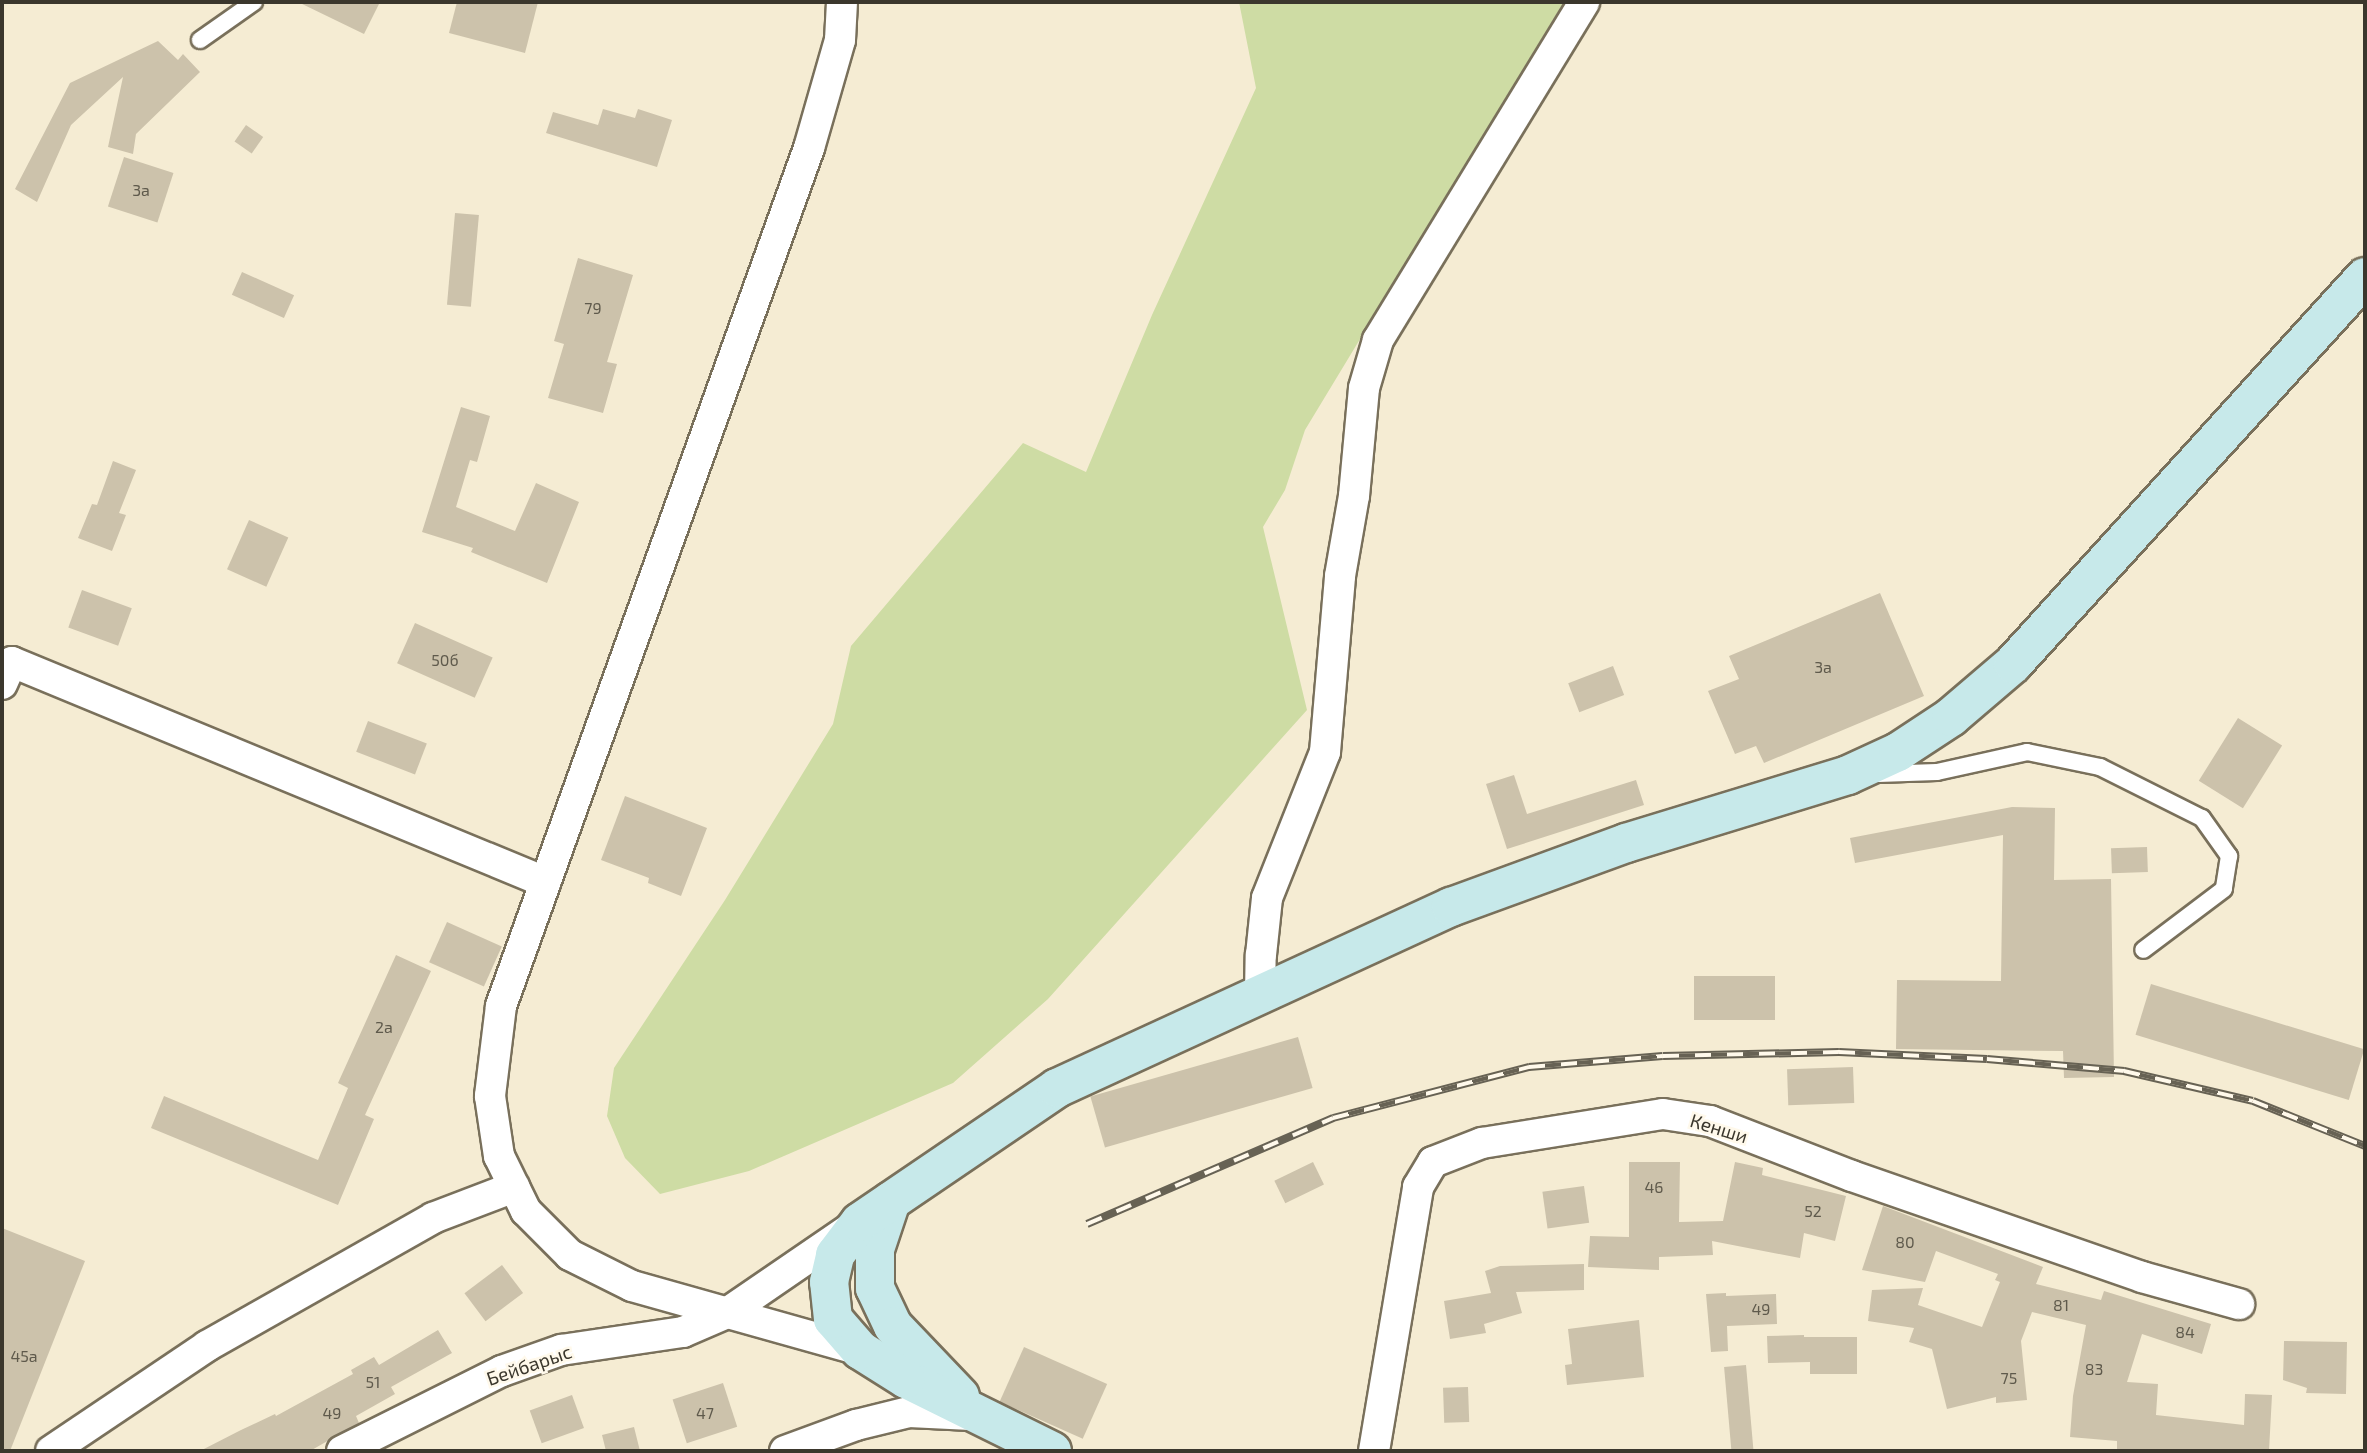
<!DOCTYPE html>
<meta charset="utf-8">
<style>
body{margin:0}
#map{position:relative;width:2367px;height:1453px;overflow:hidden;background:#f5ecd3;font-family:"Exo 2",sans-serif}
div>[style]{position:absolute}
.green>*{inset:0;background:#cedca4}
.building>*{inset:0;background:#ccc2ab;transform-origin:0 0}
.roads{filter:drop-shadow(2px 0 #79705b) drop-shadow(-2px 0 #79705b) drop-shadow(0 2px #79705b) drop-shadow(0 -2px #79705b)}
.lane>*{height:16px;margin:-8px;padding:0 8px;transform-origin:8px;border-radius:8px;background:#fff}
.street>*{height:30px;margin:-15px;padding:0 15px;transform-origin:15px;border-radius:15px;background:#fff}
.secondary>*{height:38px;margin:-19px;padding:0 19px;transform-origin:19px;border-radius:19px;background:#c7e9ea}
.rail>*{height:8px;margin-top:-4px;transform-origin:0;background:repeating-linear-gradient(90deg,#fff9eb 0 16px,#676254 0 32px);box-sizing:border-box;border-block:2px solid #676254}
span{translate:-50% -50%;white-space:nowrap;text-align:center;line-height:1.15;-webkit-text-stroke:5px #fff9eb;paint-order:stroke}
.number-label{font-size:16px;color:#5f5a4c}
.number-label span{-webkit-text-stroke-width:0}
.street-label{font-size:19px;color:#3b372d}
.frame{position:absolute;inset:0;border:4px solid #3b372d;pointer-events:none}
</style>
<div id="map">
<div class="green">
<i style="clip-path:polygon(1239px 2px,1564px 2px,1305px 430px,1285px 490px,1263px 527px,1307px 710px,1048px 999px,953px 1083px,749px 1171px,660px 1194px,625px 1158px,607px 1116px,614px 1068px,725px 900px,833px 724px,851px 646px,1023px 443px,1086px 472px,1152px 315px,1256px 88px)"></i>
</div>
<div class="building">
<i style="clip-path:polygon(298px 2px,380px 2px,364px 34px)"></i>
<i style="clip-path:polygon(457px 2px,538px 2px,525px 53px,449px 33px)"></i>
<i style="clip-path:polygon(158px 41px,178px 60px,183px 54px,200px 72px,136px 134px,133px 154px,108px 147px,123px 77px,71px 125px,37px 202px,15px 189px,70px 83px)"></i>
<i style="clip-path:polygon(603px 109px,635px 118px,638px 109px,672px 120px,657px 167px,546px 133px,553px 112px,598px 125px)"></i>
<i style="left:246px;top:125px;width:21px;height:20px;rotate:35deg"></i>
<i style="left:124px;top:157px;width:52px;height:52px;rotate:18deg"></i>
<i style="left:455px;top:213px;width:24px;height:92px;rotate:5deg"></i>
<i style="clip-path:polygon(578px 258px,633px 275px,607px 362px,617px 364px,603px 413px,548px 398px,564px 344px,554px 341px)"></i>
<i style="left:242px;top:272px;width:57px;height:25px;rotate:24deg"></i>
<i style="clip-path:polygon(461px 407px,490px 416px,477px 462px,470px 460px,456px 507px,515px 531px,536px 483px,579px 502px,547px 583px,471px 552px,473px 548px,422px 532px)"></i>
<i style="clip-path:polygon(113px 461px,136px 470px,119px 513px,126px 515px,112px 551px,78px 538px,92px 504px,97px 505px)"></i>
<i style="left:249px;top:520px;width:43px;height:54px;rotate:24deg"></i>
<i style="left:82px;top:590px;width:53px;height:40px;rotate:20deg"></i>
<i style="clip-path:polygon(1880px 593px,1924px 696px,1764px 763px,1756px 746px,1735px 754px,1708px 691px,1739px 679px,1729px 656px)"></i>
<i style="left:415px;top:623px;width:85px;height:44px;rotate:24deg"></i>
<i style="left:1613px;top:666px;width:31px;height:48px;rotate:69deg"></i>
<i style="left:2238px;top:718px;width:52px;height:74px;rotate:32deg"></i>
<i style="left:368px;top:721px;width:63px;height:33px;rotate:21deg"></i>
<i style="clip-path:polygon(1514px 775px,1527px 814px,1636px 780px,1644px 805px,1507px 849px,1486px 784px)"></i>
<i style="clip-path:polygon(625px 796px,707px 828px,681px 896px,648px 883px,649px 878px,601px 860px)"></i>
<i style="clip-path:polygon(2012px 807px,2055px 808px,2054px 880px,2111px 879px,2114px 1077px,2064px 1078px,2063px 1051px,1896px 1049px,1897px 980px,2001px 981px,2003px 835px,1855px 863px,1850px 838px)"></i>
<i style="left:2147px;top:847px;width:25px;height:36px;rotate:88deg"></i>
<i style="left:447px;top:922px;width:60px;height:44px;rotate:24deg"></i>
<i style="clip-path:polygon(396px 955px,431px 971px,365px 1115px,374px 1119px,338px 1205px,151px 1128px,164px 1096px,318px 1160px,348px 1088px,338px 1083px)"></i>
<i style="left:1694px;top:976px;width:81px;height:44px"></i>
<i style="left:2151px;top:984px;width:223px;height:53px;rotate:17deg"></i>
<i style="left:1298px;top:1037px;width:53px;height:216px;rotate:74deg"></i>
<i style="left:1853px;top:1067px;width:36px;height:66px;rotate:88deg"></i>
<i style="left:1313px;top:1162px;width:25px;height:43px;rotate:64deg"></i>
<i style="clip-path:polygon(1629px 1162px,1680px 1162px,1679px 1222px,1723px 1221px,1735px 1162px,1763px 1168px,1762px 1175px,1846px 1196px,1835px 1241px,1804px 1233px,1800px 1258px,1712px 1241px,1713px 1255px,1659px 1257px,1659px 1270px,1588px 1267px,1590px 1236px,1629px 1237px)"></i>
<i style="left:1584px;top:1186px;width:37px;height:42px;rotate:82deg"></i>
<i style="clip-path:polygon(1883px 1206px,2043px 1267px,2036px 1284px,2101px 1300px,2104px 1291px,2211px 1324px,2202px 1354px,2142px 1334px,2127px 1382px,2158px 1384px,2156px 1415px,2244px 1425px,2245px 1394px,2272px 1395px,2269px 1451px,2117px 1451px,2117px 1441px,2070px 1437px,2073px 1396px,2086px 1325px,2032px 1312px,2021px 1341px,2027px 1400px,1996px 1403px,1996px 1397px,1947px 1409px,1932px 1349px,1909px 1342px,1914px 1328px,1868px 1321px,1872px 1290px,1923px 1288px,1918px 1305px,1982px 1327px,2000px 1282px,1995px 1280px,1998px 1274px,1936px 1251px,1925px 1282px,1862px 1270px)"></i>
<i style="clip-path:polygon(2px 1228px,85px 1261px,10px 1451px,2px 1451px)"></i>
<i style="clip-path:polygon(1584px 1264px,1584px 1290px,1516px 1292px,1522px 1313px,1484px 1324px,1486px 1333px,1450px 1339px,1444px 1301px,1491px 1293px,1485px 1271px,1500px 1266px)"></i>
<i style="left:502px;top:1265px;width:35px;height:47px;rotate:53deg"></i>
<i style="clip-path:polygon(1726px 1293px,1726px 1296px,1776px 1294px,1777px 1324px,1727px 1326px,1728px 1351px,1711px 1352px,1706px 1294px)"></i>
<i style="clip-path:polygon(1639px 1320px,1644px 1377px,1567px 1385px,1565px 1365px,1572px 1364px,1568px 1329px)"></i>
<i style="clip-path:polygon(438px 1330px,452px 1353px,391px 1387px,395px 1394px,356px 1416px,359px 1423px,310px 1451px,200px 1451px,241px 1430px,275px 1414px,276px 1416px,353px 1374px,351px 1370px,374px 1357px,379px 1365px)"></i>
<i style="clip-path:polygon(1804px 1335px,1804px 1337px,1857px 1337px,1857px 1374px,1810px 1374px,1810px 1362px,1768px 1363px,1767px 1336px)"></i>
<i style="clip-path:polygon(2284px 1341px,2347px 1342px,2346px 1394px,2306px 1393px,2307px 1388px,2283px 1380px)"></i>
<i style="left:1024px;top:1347px;width:91px;height:60px;rotate:24deg"></i>
<i style="left:1746px;top:1365px;width:86px;height:22px;rotate:85deg"></i>
<i style="left:723px;top:1383px;width:46px;height:53px;rotate:72deg"></i>
<i style="left:1468px;top:1387px;width:35px;height:25px;rotate:88deg"></i>
<i style="left:572px;top:1395px;width:35px;height:45px;rotate:70deg"></i>
<i style="clip-path:polygon(634px 1427px,640px 1451px,606px 1451px,602px 1435px)"></i>
</div>
<div class="roads">
<div class="lane">
<i style="left:200px;top:40px;width:66px;rotate:-35.1deg"></i>
<i style="left:1878px;top:774px;width:59px;rotate:-1.9deg"></i>
<i style="left:1937px;top:772px;width:92px;rotate:-12.5deg"></i>
<i style="left:2027px;top:752px;width:75px;rotate:11.6deg"></i>
<i style="left:2100px;top:767px;width:114px;rotate:26.6deg"></i>
<i style="left:2202px;top:818px;width:47px;rotate:54.6deg"></i>
<i style="left:2229px;top:856px;width:33px;rotate:99deg"></i>
<i style="left:2224px;top:889px;width:101px;rotate:143deg"></i>
</div>
<div class="street">
<i style="left:842px;top:2px;width:38px;rotate:93deg"></i>
<i style="left:840px;top:40px;width:112px;rotate:106deg"></i>
<i style="left:809px;top:148px;width:912px;rotate:109.75deg"></i>
<i style="left:501px;top:1006px;width:91px;rotate:97deg"></i>
<i style="left:490px;top:1096px;width:61px;rotate:81.5deg"></i>
<i style="left:499px;top:1156px;width:61px;rotate:63.9deg"></i>
<i style="left:526px;top:1211px;width:62px;rotate:45deg"></i>
<i style="left:570px;top:1255px;width:69px;rotate:26.6deg"></i>
<i style="left:632px;top:1286px;width:237px;rotate:15.7deg"></i>
<i style="left:2px;top:684px;width:24px;rotate:-66deg"></i>
<i style="left:12px;top:662px;width:577px;rotate:22.43deg"></i>
<i style="left:1260px;top:994px;width:39px;rotate:-89deg"></i>
<i style="left:1261px;top:955px;width:57px;rotate:-84deg"></i>
<i style="left:1267px;top:898px;width:157px;rotate:-68.3deg"></i>
<i style="left:1325px;top:752px;width:177px;rotate:-85.1deg"></i>
<i style="left:1340px;top:576px;width:81px;rotate:-80.1deg"></i>
<i style="left:1354px;top:496px;width:108px;rotate:-84.7deg"></i>
<i style="left:1364px;top:388px;width:50px;rotate:-73.7deg"></i>
<i style="left:1378px;top:340px;width:396px;rotate:-58.6deg"></i>
<i style="left:51px;top:1451px;width:188px;rotate:-33.9deg"></i>
<i style="left:207px;top:1346px;width:260px;rotate:-29.5deg"></i>
<i style="left:433px;top:1218px;width:87px;rotate:-20.9deg"></i>
<i style="left:342px;top:1451px;width:179px;rotate:-26.6deg"></i>
<i style="left:502px;top:1371px;width:63px;rotate:-19.6deg"></i>
<i style="left:561px;top:1350px;width:123px;rotate:-8.4deg"></i>
<i style="left:683px;top:1332px;width:48px;rotate:-23.4deg"></i>
<i style="left:727px;top:1313px;width:147px;rotate:-34.4deg"></i>
<i style="left:785px;top:1451px;width:76px;rotate:-20.1deg"></i>
<i style="left:856px;top:1425px;width:55px;rotate:-13.8deg"></i>
<i style="left:909px;top:1412px;width:62px;rotate:2.8deg"></i>
<i style="left:1374px;top:1451px;width:268px;rotate:-80.5deg"></i>
<i style="left:1418px;top:1187px;width:29px;rotate:-59deg"></i>
<i style="left:1433px;top:1162px;width:53px;rotate:-21.2deg"></i>
<i style="left:1482px;top:1143px;width:183px;rotate:-9.1deg"></i>
<i style="left:1663px;top:1114px;width:48px;rotate:8.5deg"></i>
<i style="left:1710px;top:1121px;width:152px;rotate:21.2deg"></i>
<i style="left:1852px;top:1176px;width:307px;rotate:19.2deg"></i>
<i style="left:2142px;top:1277px;width:101px;rotate:15.6deg"></i>
</div>
<div class="secondary">
<i style="left:891px;top:1201px;width:51px;rotate:108.4deg"></i>
<i style="left:875px;top:1249px;width:39px;rotate:90deg"></i>
<i style="left:875px;top:1288px;width:42px;rotate:64.7deg"></i>
<i style="left:893px;top:1326px;width:97px;rotate:46.3deg"></i>
<i style="left:1052px;top:1451px;width:163px;rotate:-153.7deg"></i>
<i style="left:906px;top:1379px;width:54px;rotate:-147.8deg"></i>
<i style="left:860px;top:1350px;width:41px;rotate:-131.1deg"></i>
<i style="left:833px;top:1319px;width:37px;rotate:-96deg"></i>
<i style="left:829px;top:1282px;width:28px;rotate:-77deg"></i>
<i style="left:835px;top:1255px;width:41px;rotate:-52.9deg"></i>
<i style="left:860px;top:1222px;width:238px;rotate:-34.2deg"></i>
<i style="left:1057px;top:1088px;width:434px;rotate:-24.7deg"></i>
<i style="left:1451px;top:907px;width:186px;rotate:-20.1deg"></i>
<i style="left:1626px;top:843px;width:232px;rotate:-17deg"></i>
<i style="left:1848px;top:775px;width:55px;rotate:-24.7deg"></i>
<i style="left:1898px;top:752px;width:64px;rotate:-33.4deg"></i>
<i style="left:1951px;top:717px;width:82px;rotate:-40.5deg"></i>
<i style="left:2013px;top:664px;width:523px;rotate:-47.71deg"></i>
</div>
</div>
<div class="rail">
<i style="left:1087px;top:1224px;width:268px;rotate:-23.3deg"></i>
<i style="left:1333px;top:1118px;width:203px;rotate:-14.6deg"></i>
<i style="left:1529px;top:1067px;width:134px;rotate:-4.7deg"></i>
<i style="left:1663px;top:1056px;width:176px;rotate:-1.3deg"></i>
<i style="left:1839px;top:1052px;width:148px;rotate:2.7deg"></i>
<i style="left:1987px;top:1059px;width:138px;rotate:5deg"></i>
<i style="left:2124px;top:1071px;width:132px;rotate:13.1deg"></i>
<i style="left:2253px;top:1101px;width:121px;rotate:21.9deg"></i>
</div>
<div class="number-label">
<span style="left:141px;top:190px">3а</span>
<span style="left:593px;top:308px">79</span>
<span style="left:445px;top:660px">50б</span>
<span style="left:1823px;top:667px">3а</span>
<span style="left:384px;top:1027px">2а</span>
<span style="left:1654px;top:1187px">46</span>
<span style="left:1813px;top:1211px">52</span>
<span style="left:1905px;top:1242px">80</span>
<span style="left:2061px;top:1305px">81</span>
<span style="left:1761px;top:1309px">49</span>
<span style="left:2185px;top:1332px">84</span>
<span style="left:24px;top:1356px">45а</span>
<span style="left:2094px;top:1369px">83</span>
<span style="left:2009px;top:1378px">75</span>
<span style="left:373px;top:1382px">51</span>
<span style="left:332px;top:1413px">49</span>
<span style="left:705px;top:1413px">47</span>
</div>
<div class="street-label">
<span style="left:1719px;top:1128px;rotate:17deg">Кенши</span>
<span style="left:529px;top:1365px;rotate:-19deg">Бейбарыс</span>
</div>
<div class="frame"></div>
</div>
